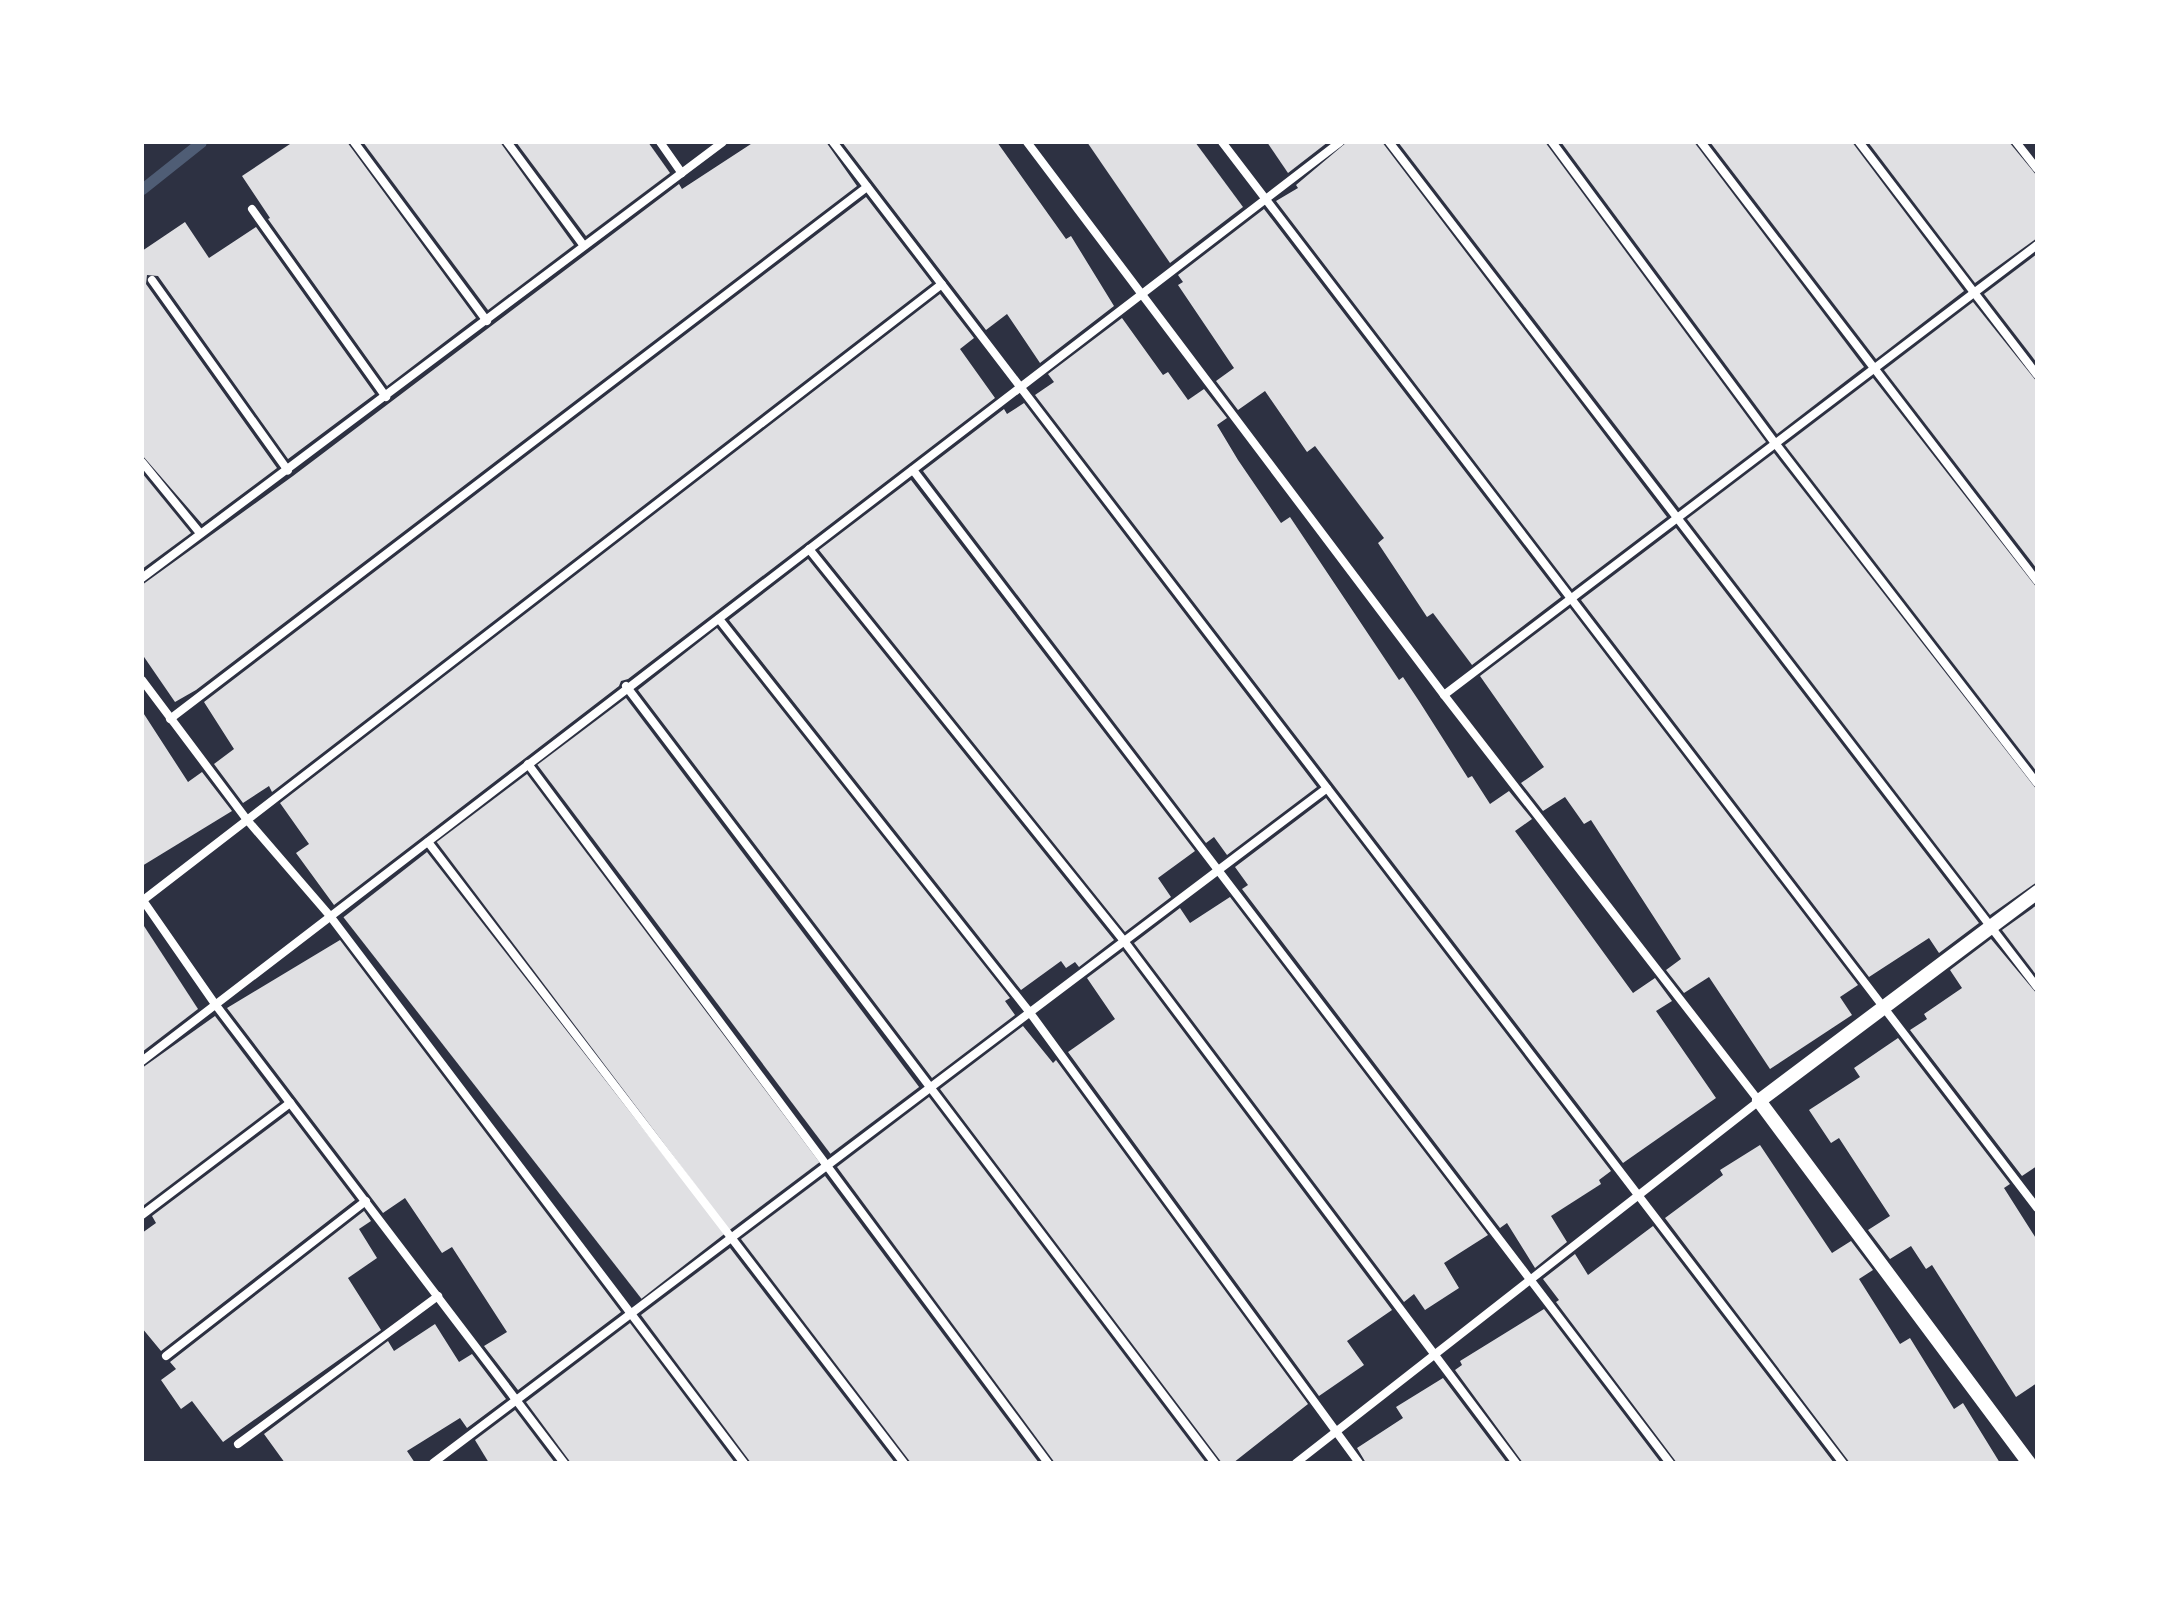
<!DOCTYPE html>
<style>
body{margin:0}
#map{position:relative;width:2179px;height:1605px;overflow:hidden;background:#2d3142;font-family:Commissioner,sans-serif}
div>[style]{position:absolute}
.stream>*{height:11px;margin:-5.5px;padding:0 5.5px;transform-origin:5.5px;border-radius:5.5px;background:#4f5d75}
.building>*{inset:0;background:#e0e0e3;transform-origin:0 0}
.minor>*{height:8px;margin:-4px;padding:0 4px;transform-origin:4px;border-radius:4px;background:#fff}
.tertiary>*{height:14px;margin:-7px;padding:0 7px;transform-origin:7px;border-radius:7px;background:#fff}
span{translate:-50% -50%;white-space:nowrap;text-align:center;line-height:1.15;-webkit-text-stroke:6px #fff;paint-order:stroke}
.frame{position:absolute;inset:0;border:144px solid #fff;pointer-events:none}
</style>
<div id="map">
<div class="stream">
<i style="left:142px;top:189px;width:75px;rotate:-38.5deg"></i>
</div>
<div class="building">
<i style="clip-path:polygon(293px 142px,347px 142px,476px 318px,387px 386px,268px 219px,270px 218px,242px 176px)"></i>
<i style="clip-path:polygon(363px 142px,500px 142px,574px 245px,488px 310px)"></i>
<i style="clip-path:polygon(516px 142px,648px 142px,670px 173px,586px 236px)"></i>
<i style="clip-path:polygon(754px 142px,826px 142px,857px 186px,196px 690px,175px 702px,142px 654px,142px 585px,293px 476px,679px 184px,682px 189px)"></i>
<i style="clip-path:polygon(842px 142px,997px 142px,1066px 239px,1071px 236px,1114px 306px,1040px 363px,1007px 314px,986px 330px)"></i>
<i style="clip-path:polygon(1087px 142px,1195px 142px,1243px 207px,1170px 263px)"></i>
<i style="clip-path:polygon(1267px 142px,1328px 142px,1288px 173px)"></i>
<i style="clip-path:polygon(1347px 142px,1382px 142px,1667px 517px,1572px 589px,1276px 201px,1298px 188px,1296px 185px)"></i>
<i style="clip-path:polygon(1398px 142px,1545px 142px,1766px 442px,1679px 508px)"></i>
<i style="clip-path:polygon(1561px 142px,1694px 142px,1864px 367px,1777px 434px)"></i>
<i style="clip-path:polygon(1710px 142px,1852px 142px,1964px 291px,1876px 359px)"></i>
<i style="clip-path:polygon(1868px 142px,2009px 142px,2037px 176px,2037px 238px,1975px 283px)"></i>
<i style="clip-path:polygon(866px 197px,932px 283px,272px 792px,269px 786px,243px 803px,214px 764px,234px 749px,204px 702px)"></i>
<i style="clip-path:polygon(1264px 209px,1561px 597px,1472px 665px,1433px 613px,1427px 617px,1378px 543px,1384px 538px,1315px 446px,1307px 452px,1265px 391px,1238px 410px,1216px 381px,1234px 368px,1178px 285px,1183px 282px,1178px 275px)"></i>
<i style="clip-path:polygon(185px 222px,209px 258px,256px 227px,375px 394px,288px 459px,158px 276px,147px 275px,146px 284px,277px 468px,202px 524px,142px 455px,142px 251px)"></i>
<i style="clip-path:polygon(2037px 254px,2037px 363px,1984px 294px)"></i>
<i style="clip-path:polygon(940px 294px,974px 338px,960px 349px,995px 398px,628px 679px,621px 681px,619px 686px,334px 905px,296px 853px,309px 844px,280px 803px)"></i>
<i style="clip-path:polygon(1973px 302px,2037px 382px,2037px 569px,1884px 370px)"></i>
<i style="clip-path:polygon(1122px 318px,1163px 375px,1168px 372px,1188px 400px,1204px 389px,1227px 418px,1217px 425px,1238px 460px,1281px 523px,1290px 517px,1399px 680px,1403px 677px,1419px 701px,1468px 778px,1472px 776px,1490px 804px,1509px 791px,1532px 819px,1515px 831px,1633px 993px,1655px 978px,1672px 1001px,1656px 1011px,1716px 1098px,1623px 1163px,1035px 395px,1054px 382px,1048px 374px)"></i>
<i style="clip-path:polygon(1873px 378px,2037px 588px,2037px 772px,1785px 445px)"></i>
<i style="clip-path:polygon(1024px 403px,1317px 787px,1227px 855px,1214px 837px,1206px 843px,923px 471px,1004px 409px,1007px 414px)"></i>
<i style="clip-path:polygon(1774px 453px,2037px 790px,2037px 882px,1990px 915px,1687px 519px)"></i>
<i style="clip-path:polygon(142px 473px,191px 533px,142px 569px)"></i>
<i style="clip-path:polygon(911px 480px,1195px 851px,1158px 878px,1171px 897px,1125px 932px,819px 550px)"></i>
<i style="clip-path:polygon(1676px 528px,1979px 923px,1939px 953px,1929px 938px,1869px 977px,1581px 600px)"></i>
<i style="clip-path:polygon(808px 559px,1114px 940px,1079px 967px,1075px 962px,1066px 968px,1061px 961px,1021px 990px,729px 620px)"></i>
<i style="clip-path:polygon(1570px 608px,1858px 985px,1840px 997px,1852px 1015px,1770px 1069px,1709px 977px,1684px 993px,1666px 970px,1681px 959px,1591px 820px,1584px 824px,1565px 797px,1543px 811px,1521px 783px,1544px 767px,1480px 676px)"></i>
<i style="clip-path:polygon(717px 628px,1010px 998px,1005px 1001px,1015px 1015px,932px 1078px,638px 690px)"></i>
<i style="left:626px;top:698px;width:487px;height:111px;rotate:53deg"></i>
<i style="clip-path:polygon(142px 711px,188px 782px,202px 772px,232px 811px,142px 866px)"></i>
<i style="left:527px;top:774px;width:486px;height:113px;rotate:53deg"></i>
<i style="clip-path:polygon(1326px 798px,1611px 1171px,1599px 1180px,1601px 1184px,1551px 1216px,1567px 1242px,1535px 1268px,1507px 1223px,1500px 1228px,1242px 889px,1248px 885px,1235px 867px)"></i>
<i style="left:427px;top:852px;width:484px;height:106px;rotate:52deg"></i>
<i style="clip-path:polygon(1230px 897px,1488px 1235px,1444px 1263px,1459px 1288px,1425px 1310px,1414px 1294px,1404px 1302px,1134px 943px,1180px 908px,1190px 923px)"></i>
<i style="clip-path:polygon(2037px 905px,2037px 976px,2002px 930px)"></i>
<i style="clip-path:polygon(142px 923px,198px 1009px,142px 1052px)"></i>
<i style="clip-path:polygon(1991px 939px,2037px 994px,2037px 1166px,2022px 1176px,1910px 1030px,1927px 1019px,1924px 1014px,1962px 988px,1950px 970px)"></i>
<i style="clip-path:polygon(340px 940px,621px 1312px,518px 1390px,484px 1346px,507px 1332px,452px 1247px,442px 1253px,405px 1198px,383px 1213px,227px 1008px)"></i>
<i style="clip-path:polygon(1123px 951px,1392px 1310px,1347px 1341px,1364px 1365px,1319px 1396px,1068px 1052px,1115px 1019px,1087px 978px)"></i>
<i style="clip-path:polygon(215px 1016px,280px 1102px,144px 1205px,142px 1068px)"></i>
<i style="clip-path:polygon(1023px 1026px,1053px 1063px,1056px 1060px,1308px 1404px,1233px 1463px,1222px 1463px,940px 1089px)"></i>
<i style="clip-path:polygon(1898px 1038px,2010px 1184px,2004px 1188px,2037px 1240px,2037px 1383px,2016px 1397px,1932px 1265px,1926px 1269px,1911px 1246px,1890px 1259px,1868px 1230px,1890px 1216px,1839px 1138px,1831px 1143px,1809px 1110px,1860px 1077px,1854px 1068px)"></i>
<i style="clip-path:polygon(929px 1097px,1206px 1463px,1055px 1463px,837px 1167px)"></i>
<i style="clip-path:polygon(289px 1113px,355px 1200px,161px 1351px,142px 1328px,142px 1233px,156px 1223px,152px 1216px)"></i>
<i style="clip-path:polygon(1760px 1145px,1832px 1253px,1851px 1241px,1873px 1270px,1859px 1279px,1900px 1344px,1910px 1338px,1954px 1409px,1963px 1403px,2000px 1463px,1850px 1463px,1665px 1218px,1723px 1175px,1720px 1170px)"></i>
<i style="clip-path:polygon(825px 1176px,1039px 1463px,911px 1463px,741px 1239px)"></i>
<i style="clip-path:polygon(364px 1211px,371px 1221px,359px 1229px,377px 1258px,348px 1278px,381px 1330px,223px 1442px,192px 1401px,181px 1409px,161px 1380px,176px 1369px,170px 1362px)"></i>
<i style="clip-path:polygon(1653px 1226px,1834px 1463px,1677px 1463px,1556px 1302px,1559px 1300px,1543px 1279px,1575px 1254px,1588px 1275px)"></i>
<i style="clip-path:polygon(730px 1248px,895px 1463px,751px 1463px,641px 1315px)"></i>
<i style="clip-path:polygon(1544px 1309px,1661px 1463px,1523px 1463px,1455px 1370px,1462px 1365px,1460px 1361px)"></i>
<i style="clip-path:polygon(630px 1323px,735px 1463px,571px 1463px,526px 1402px)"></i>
<i style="clip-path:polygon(435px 1324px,459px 1362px,472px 1354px,506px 1399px,467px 1428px,460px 1418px,407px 1451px,415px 1463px,285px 1463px,264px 1434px,388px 1341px,394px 1351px)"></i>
<i style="clip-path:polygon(1443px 1378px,1507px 1463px,1366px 1463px,1357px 1448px,1403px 1418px,1396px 1407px)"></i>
<i style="clip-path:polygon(515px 1410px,555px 1463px,489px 1463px,475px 1440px)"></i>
</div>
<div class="minor">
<i style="left:354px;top:142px;width:223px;rotate:53.4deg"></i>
<i style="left:507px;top:142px;width:129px;rotate:53.5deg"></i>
<i style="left:660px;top:142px;width:38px;rotate:55deg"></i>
<i style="left:833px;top:142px;width:1663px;rotate:52.6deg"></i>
<i style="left:1027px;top:142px;width:693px;rotate:52.98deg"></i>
<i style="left:1444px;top:695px;width:514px;rotate:52.19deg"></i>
<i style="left:1759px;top:1101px;width:588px;rotate:141.98deg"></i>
<i style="left:1222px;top:142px;width:1342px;rotate:52.6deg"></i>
<i style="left:1389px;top:142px;width:1065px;rotate:52.52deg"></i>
<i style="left:1552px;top:142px;width:375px;rotate:53.5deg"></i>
<i style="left:1775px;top:443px;width:429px;rotate:52.4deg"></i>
<i style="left:1701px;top:142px;width:553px;rotate:52.57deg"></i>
<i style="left:1859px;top:142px;width:293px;rotate:52.6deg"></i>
<i style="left:2016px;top:142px;width:34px;rotate:52deg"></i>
<i style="left:252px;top:209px;width:231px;rotate:54.5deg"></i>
<i style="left:152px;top:280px;width:234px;rotate:54.5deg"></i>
<i style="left:142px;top:462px;width:90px;rotate:50.8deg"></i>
<i style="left:913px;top:470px;width:1249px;rotate:52.68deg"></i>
<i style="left:809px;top:549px;width:503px;rotate:51.22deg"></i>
<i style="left:1124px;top:941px;width:653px;rotate:53.09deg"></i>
<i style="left:142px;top:578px;width:726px;rotate:-36.89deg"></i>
<i style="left:719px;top:619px;width:498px;rotate:51.7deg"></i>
<i style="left:1028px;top:1010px;width:561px;rotate:53.84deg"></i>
<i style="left:142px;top:680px;width:176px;rotate:53.1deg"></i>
<i style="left:248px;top:821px;width:125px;rotate:49.2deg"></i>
<i style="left:330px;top:916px;width:686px;rotate:52.88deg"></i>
<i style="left:626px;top:686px;width:975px;rotate:52.84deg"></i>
<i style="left:1444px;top:695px;width:744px;rotate:-37.19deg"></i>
<i style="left:170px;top:719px;width:877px;rotate:-37.35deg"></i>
<i style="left:528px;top:764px;width:871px;rotate:53.35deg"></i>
<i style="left:428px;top:842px;width:782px;rotate:52.53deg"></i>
<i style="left:142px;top:899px;width:128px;rotate:55.2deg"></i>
<i style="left:215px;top:1004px;width:577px;rotate:52.75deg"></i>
<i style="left:142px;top:901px;width:1010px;rotate:-37.64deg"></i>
<i style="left:142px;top:1061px;width:1510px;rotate:-37.49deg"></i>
<i style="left:142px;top:1215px;width:186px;rotate:-37.1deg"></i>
<i style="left:166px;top:1356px;width:253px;rotate:-37.8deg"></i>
<i style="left:238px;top:1444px;width:249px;rotate:-36.5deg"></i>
<i style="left:433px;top:1463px;width:1120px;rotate:-37.05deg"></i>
</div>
<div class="tertiary">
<i style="left:2029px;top:1463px;width:452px;rotate:-126.7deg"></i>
<i style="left:1759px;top:1101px;width:348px;rotate:-36.9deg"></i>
</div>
<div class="frame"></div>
</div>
